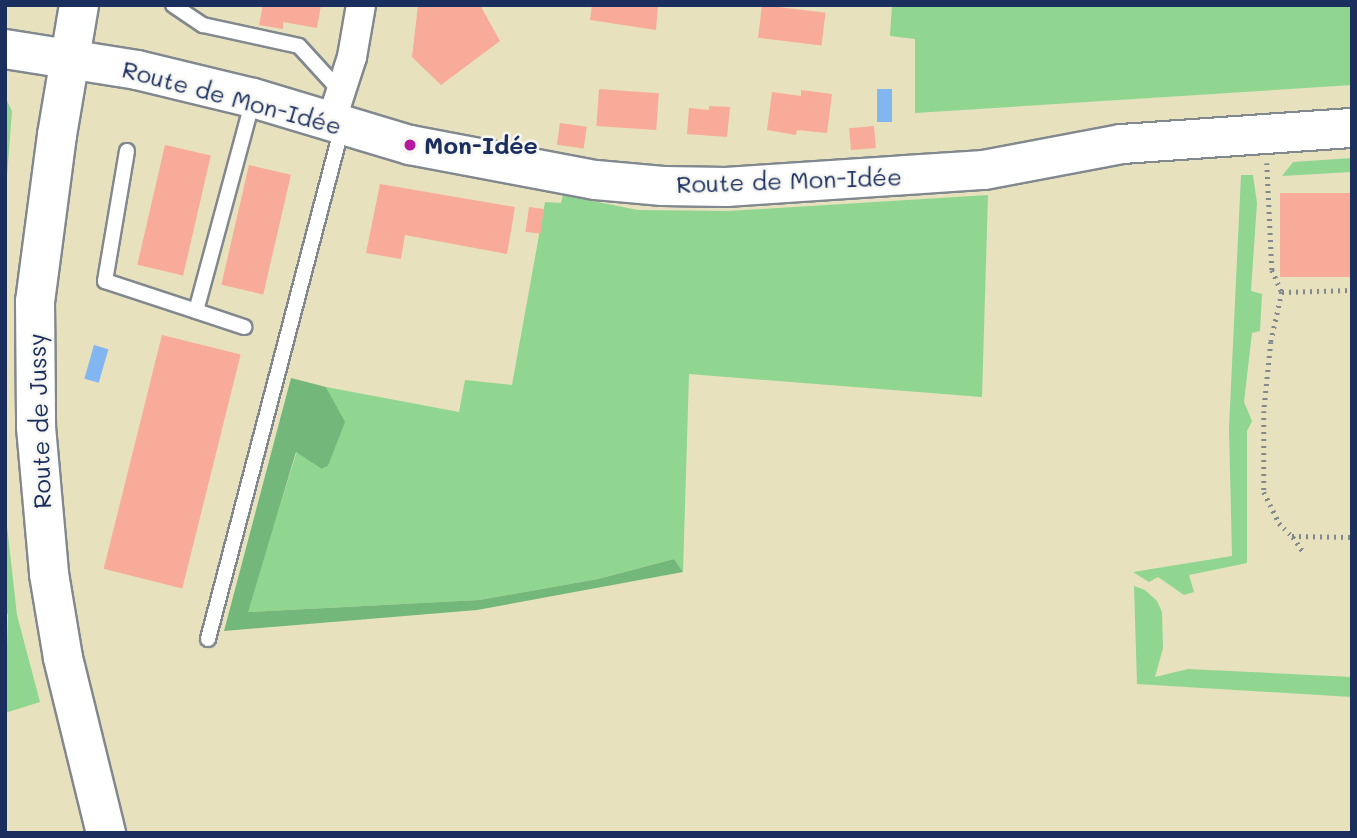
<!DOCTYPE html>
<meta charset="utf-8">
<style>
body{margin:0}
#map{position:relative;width:1357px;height:838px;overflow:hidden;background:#e7e1be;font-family:Mali,sans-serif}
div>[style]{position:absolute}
.green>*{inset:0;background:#90d691}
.forest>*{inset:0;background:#74b77b}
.water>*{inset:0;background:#82b6f0;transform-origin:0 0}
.building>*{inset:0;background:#f8ab99;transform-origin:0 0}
.path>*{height:4.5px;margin-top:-2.25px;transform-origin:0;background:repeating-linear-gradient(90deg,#81888e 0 2px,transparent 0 7px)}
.roads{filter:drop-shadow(2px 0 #81888e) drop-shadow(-2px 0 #81888e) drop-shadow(0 2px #81888e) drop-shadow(0 -2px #81888e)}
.lane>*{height:14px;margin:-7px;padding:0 7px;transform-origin:7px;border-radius:7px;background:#fff}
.street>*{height:28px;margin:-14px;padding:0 14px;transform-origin:14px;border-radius:14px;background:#fff}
.secondary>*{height:38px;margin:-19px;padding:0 19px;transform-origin:19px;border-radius:19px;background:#fff}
.dots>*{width:19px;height:19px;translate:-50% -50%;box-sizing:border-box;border:4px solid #f6f6f2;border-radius:50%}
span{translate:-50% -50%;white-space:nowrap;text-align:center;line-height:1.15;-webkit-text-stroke:5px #f6f6f2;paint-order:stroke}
.street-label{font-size:24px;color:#1b2f5e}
.poi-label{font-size:24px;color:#1b2f5e;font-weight:700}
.left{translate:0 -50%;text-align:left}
.frame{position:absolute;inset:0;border:7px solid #1b2f5e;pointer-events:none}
</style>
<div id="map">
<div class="green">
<i style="clip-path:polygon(892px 5px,1352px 5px,1352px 85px,915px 113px,915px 39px,890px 36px)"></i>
<i style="clip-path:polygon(5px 97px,12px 111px,5px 203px)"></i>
<i style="clip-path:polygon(1352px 158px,1352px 172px,1282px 176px,1293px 162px)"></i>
<i style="clip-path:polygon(1241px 175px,1253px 175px,1257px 203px,1251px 291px,1262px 294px,1260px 331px,1252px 333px,1244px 402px,1252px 421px,1247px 431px,1247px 563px,1189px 575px,1194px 592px,1184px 595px,1158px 577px,1149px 582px,1133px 572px,1232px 556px,1229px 428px)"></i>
<i style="clip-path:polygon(563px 195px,638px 210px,728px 211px,988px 195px,982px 397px,689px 374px,683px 572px,674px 559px,598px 579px,479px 600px,247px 612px,297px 451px,323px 469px,328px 466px,344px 422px,326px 387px,459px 412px,465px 380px,512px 385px,545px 202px,561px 203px)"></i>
<i style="clip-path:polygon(5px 508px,17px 615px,40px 702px,5px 713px,8px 614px,5px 613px)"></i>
<i style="clip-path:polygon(1134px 586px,1145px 590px,1157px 601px,1162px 612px,1163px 648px,1155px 677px,1188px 669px,1352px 677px,1352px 697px,1137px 684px)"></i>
</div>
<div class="forest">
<i style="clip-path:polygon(291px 378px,326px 387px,345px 422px,328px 466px,322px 469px,296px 452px,248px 612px,479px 600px,598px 579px,674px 559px,683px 572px,477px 610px,224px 631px)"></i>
</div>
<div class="water">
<i style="left:877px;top:89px;width:15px;height:33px"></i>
<i style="left:94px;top:345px;width:15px;height:35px;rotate:16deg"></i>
</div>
<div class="building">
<i style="clip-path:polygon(263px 5px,321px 5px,317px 28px,283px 22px,283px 29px,259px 25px)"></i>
<i style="clip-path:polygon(418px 5px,480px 5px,500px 41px,441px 85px,412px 57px)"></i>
<i style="clip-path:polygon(592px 5px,658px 5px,656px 30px,590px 20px)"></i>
<i style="left:762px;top:5px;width:64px;height:33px;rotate:7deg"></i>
<i style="left:599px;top:89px;width:60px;height:37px;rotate:4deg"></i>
<i style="clip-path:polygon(801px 90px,832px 94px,827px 133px,797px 130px,796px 135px,767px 130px,772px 92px,801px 96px)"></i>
<i style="clip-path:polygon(709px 106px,730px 107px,727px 137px,687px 134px,689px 108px,709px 110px)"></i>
<i style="left:560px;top:123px;width:27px;height:22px;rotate:8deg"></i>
<i style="left:874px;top:126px;width:22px;height:25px;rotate:85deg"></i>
<i style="left:165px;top:145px;width:47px;height:123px;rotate:13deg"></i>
<i style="left:249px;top:165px;width:43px;height:123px;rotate:13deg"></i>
<i style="clip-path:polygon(380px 184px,515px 207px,507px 254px,405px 235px,401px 259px,366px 253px)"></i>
<i style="left:1352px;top:193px;width:84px;height:72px;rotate:90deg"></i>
<i style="left:529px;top:207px;width:15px;height:25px;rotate:8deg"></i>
<i style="left:162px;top:335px;width:81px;height:241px;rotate:14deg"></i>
</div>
<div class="path">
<i style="left:1267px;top:163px;width:107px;rotate:87.3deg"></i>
<i style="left:1272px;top:270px;width:24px;rotate:66deg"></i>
<i style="left:1282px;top:292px;width:51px;rotate:102.4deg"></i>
<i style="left:1271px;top:342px;width:69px;rotate:95.8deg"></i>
<i style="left:1264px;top:411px;width:81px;rotate:90deg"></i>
<i style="left:1264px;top:492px;width:34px;rotate:64deg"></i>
<i style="left:1279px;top:523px;width:18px;rotate:45deg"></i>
<i style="left:1292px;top:536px;width:60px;rotate:1deg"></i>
<i style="left:1282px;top:292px;width:70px;rotate:-1.6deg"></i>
<i style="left:1293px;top:537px;width:19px;rotate:55deg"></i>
</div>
<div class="roads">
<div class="lane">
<i style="left:173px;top:5px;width:36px;rotate:34deg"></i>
<i style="left:203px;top:25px;width:98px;rotate:12.3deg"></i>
<i style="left:299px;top:46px;width:62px;rotate:47.6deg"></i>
<i style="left:127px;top:151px;width:132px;rotate:99.6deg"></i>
<i style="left:105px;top:281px;width:96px;rotate:18.2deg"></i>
<i style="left:196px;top:311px;width:219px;rotate:-74.9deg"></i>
<i style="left:196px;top:311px;width:51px;rotate:18.4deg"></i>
<i style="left:208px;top:639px;width:529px;rotate:-75.33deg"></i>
</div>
<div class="street">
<i style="left:331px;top:122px;width:68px;rotate:-72.1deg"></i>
<i style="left:352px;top:57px;width:53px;rotate:-80.2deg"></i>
</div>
<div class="secondary">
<i style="left:79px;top:5px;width:132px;rotate:99.6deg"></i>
<i style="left:57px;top:135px;width:167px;rotate:97.5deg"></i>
<i style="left:35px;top:301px;width:126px;rotate:89.5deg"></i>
<i style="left:36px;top:427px;width:148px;rotate:84.9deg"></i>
<i style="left:49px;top:574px;width:85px;rotate:80.5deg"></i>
<i style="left:63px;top:658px;width:180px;rotate:76.2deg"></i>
<i style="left:5px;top:49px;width:134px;rotate:9deg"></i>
<i style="left:137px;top:70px;width:119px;rotate:13.6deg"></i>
<i style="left:253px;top:98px;width:164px;rotate:16.7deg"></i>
<i style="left:410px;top:145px;width:189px;rotate:10.7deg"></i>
<i style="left:596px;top:180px;width:67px;rotate:5.1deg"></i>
<i style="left:663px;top:186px;width:63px;rotate:0.9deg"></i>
<i style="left:726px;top:187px;width:259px;rotate:-3.8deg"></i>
<i style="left:984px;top:170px;width:140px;rotate:-10.7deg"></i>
<i style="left:1122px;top:144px;width:231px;rotate:-4deg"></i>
</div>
</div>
<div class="dots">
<i style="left:410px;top:145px;background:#b5179e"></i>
</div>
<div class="street-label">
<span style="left:232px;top:97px;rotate:15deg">Route de Mon-Idée</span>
<span style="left:789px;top:180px;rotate:-2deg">Route de Mon-Idée</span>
<span style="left:39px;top:421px;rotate:-92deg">Route de Jussy</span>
</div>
<div class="poi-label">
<span class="left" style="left:424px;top:145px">Mon-Idée</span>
</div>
<div class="frame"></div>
</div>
